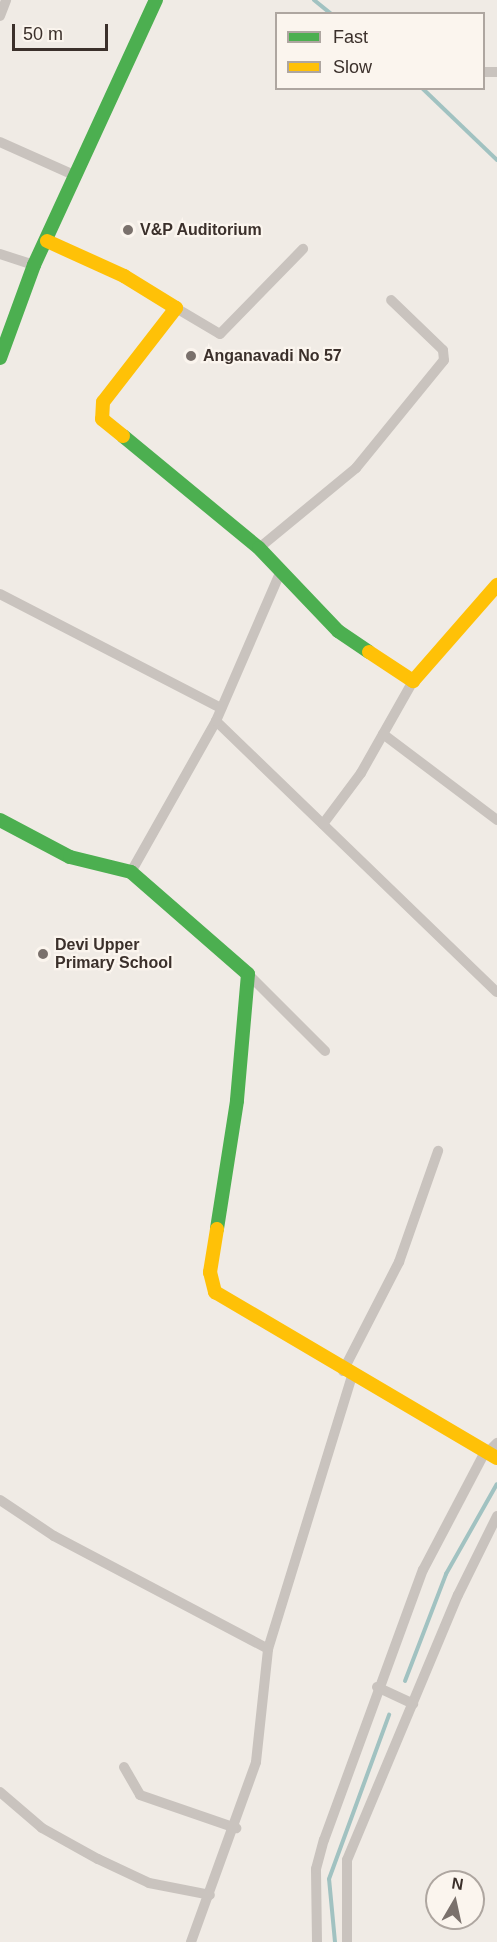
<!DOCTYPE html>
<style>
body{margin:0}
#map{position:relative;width:497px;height:1942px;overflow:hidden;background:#f0ebe5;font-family:Helvetica,sans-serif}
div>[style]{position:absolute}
.stream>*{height:4px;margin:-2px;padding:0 2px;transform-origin:2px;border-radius:2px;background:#a1c2c1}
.street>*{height:10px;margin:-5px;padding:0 5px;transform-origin:5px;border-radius:5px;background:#c9c3be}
.fast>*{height:14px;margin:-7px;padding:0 7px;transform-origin:7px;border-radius:7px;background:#4caf50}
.slow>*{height:14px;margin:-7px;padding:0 7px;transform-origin:7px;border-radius:7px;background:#ffc107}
.dots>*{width:16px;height:16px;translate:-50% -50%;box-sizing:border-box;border:3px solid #fbf5ee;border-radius:50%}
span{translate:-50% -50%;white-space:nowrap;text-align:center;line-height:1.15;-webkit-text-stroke:4.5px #fbf5ee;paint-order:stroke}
.poi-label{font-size:16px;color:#3b302b;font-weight:700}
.left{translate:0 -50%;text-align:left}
.legend{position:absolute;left:275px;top:12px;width:210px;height:78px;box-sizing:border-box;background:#fbf5ee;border:2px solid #aea6a0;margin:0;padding:8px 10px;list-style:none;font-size:18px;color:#3b302b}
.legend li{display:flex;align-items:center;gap:12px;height:30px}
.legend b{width:30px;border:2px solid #aea6a0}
.north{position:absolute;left:425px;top:1870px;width:60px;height:60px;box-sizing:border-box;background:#fbf5ee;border:2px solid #aea6a0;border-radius:50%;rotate:9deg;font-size:16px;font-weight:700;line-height:24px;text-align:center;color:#3b302b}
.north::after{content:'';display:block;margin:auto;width:21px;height:27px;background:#7a716c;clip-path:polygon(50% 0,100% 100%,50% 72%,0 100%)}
.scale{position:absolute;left:12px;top:24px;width:96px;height:27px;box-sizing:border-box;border:3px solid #3b302b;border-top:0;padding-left:8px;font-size:18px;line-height:21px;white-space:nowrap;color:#3b302b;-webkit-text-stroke:4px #fbf5ee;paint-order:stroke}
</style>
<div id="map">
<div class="stream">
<i style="left:314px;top:0;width:22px;rotate:39deg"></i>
<i style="left:422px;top:88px;width:104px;rotate:43.8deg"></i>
<i style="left:405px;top:1681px;width:115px;rotate:-69deg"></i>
<i style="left:446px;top:1574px;width:103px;rotate:-60.5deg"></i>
<i style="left:335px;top:1942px;width:63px;rotate:-95.4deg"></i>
<i style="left:329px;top:1879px;width:175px;rotate:-69.9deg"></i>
</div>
<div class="street">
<i style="left:0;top:16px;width:17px;rotate:-69deg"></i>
<i style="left:484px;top:72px;width:13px"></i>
<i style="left:0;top:142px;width:83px;rotate:24.1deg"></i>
<i style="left:0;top:254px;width:36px;rotate:18deg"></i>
<i style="left:176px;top:308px;width:51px;rotate:30.6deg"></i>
<i style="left:220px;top:334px;width:119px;rotate:-45.7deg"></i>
<i style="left:259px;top:548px;width:126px;rotate:-39.5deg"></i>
<i style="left:356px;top:468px;width:139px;rotate:-50.8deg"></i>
<i style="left:444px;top:360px;width:10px;rotate:-96deg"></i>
<i style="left:443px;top:350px;width:72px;rotate:-136.1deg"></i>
<i style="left:0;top:594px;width:249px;rotate:27.3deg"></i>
<i style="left:216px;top:721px;width:390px;rotate:44deg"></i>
<i style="left:383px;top:734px;width:143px;rotate:37deg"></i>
<i style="left:323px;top:824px;width:64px;rotate:-53.3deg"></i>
<i style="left:361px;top:773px;width:106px;rotate:-60.5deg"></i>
<i style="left:131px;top:872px;width:173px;rotate:-60.6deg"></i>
<i style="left:216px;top:721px;width:161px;rotate:-66.6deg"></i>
<i style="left:248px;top:974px;width:109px;rotate:45deg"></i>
<i style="left:343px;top:1371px;width:123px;rotate:-62.8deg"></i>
<i style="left:399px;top:1262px;width:118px;rotate:-70.6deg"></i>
<i style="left:488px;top:1452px;width:13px;rotate:-45deg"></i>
<i style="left:0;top:1500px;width:65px;rotate:33.7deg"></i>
<i style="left:54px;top:1536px;width:242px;rotate:27.8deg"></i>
<i style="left:377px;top:1687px;width:40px;rotate:25deg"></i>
<i style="left:124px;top:1767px;width:32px;rotate:60deg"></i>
<i style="left:140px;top:1795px;width:102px;rotate:19deg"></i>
<i style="left:0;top:1792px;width:55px;rotate:40.6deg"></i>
<i style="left:42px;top:1828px;width:64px;rotate:29deg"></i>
<i style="left:98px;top:1859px;width:56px;rotate:25.2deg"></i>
<i style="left:149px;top:1883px;width:62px;rotate:11.1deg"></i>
<i style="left:191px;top:1942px;width:191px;rotate:-70.1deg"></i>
<i style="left:256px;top:1762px;width:114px;rotate:-83.9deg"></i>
<i style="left:268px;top:1649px;width:286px;rotate:-72.9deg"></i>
<i style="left:317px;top:1942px;width:73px;rotate:-90.8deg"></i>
<i style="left:316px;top:1869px;width:30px;rotate:-75deg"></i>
<i style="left:324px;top:1840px;width:288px;rotate:-69.9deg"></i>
<i style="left:423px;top:1570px;width:136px;rotate:-62.3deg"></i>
<i style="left:347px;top:1942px;width:82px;rotate:-90deg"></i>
<i style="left:347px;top:1860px;width:287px;rotate:-67.3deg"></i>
<i style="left:458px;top:1595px;width:88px;rotate:-63.7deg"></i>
</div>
<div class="fast">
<i style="left:0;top:358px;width:99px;rotate:-69.9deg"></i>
<i style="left:34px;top:265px;width:292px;rotate:-65.3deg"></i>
<i style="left:123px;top:436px;width:176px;rotate:39.5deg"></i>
<i style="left:259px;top:548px;width:115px;rotate:46.4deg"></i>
<i style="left:338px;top:631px;width:37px;rotate:34deg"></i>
<i style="left:0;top:820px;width:79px;rotate:27.9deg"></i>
<i style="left:70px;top:857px;width:63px;rotate:13.8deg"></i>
<i style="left:131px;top:872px;width:155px;rotate:41.1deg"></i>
<i style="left:248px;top:974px;width:127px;rotate:95deg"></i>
<i style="left:237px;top:1101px;width:130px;rotate:98.9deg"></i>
</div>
<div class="slow">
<i style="left:47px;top:241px;width:85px;rotate:24.4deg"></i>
<i style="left:124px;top:276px;width:61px;rotate:31.6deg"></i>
<i style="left:176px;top:308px;width:119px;rotate:127.8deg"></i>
<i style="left:103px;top:402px;width:17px;rotate:93deg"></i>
<i style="left:102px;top:419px;width:27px;rotate:39deg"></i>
<i style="left:369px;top:652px;width:53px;rotate:33.4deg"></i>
<i style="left:413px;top:681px;width:128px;rotate:-48.8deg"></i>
<i style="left:217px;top:1229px;width:44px;rotate:99.2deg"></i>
<i style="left:210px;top:1272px;width:21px;rotate:76deg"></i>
<i style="left:215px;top:1292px;width:327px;rotate:30.5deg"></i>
</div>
<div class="dots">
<i style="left:128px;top:230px;background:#7a716c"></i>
<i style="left:191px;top:356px;background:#7a716c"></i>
<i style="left:43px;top:954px;background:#7a716c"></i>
</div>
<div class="poi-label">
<span class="left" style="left:140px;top:230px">V&amp;P Auditorium</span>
<span class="left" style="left:203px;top:356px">Anganavadi No 57</span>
<span class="left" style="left:55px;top:954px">Devi Upper<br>Primary School</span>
</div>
<ul class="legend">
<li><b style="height:8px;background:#4caf50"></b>Fast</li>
<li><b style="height:8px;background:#ffc107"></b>Slow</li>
</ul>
<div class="north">N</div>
<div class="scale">50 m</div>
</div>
